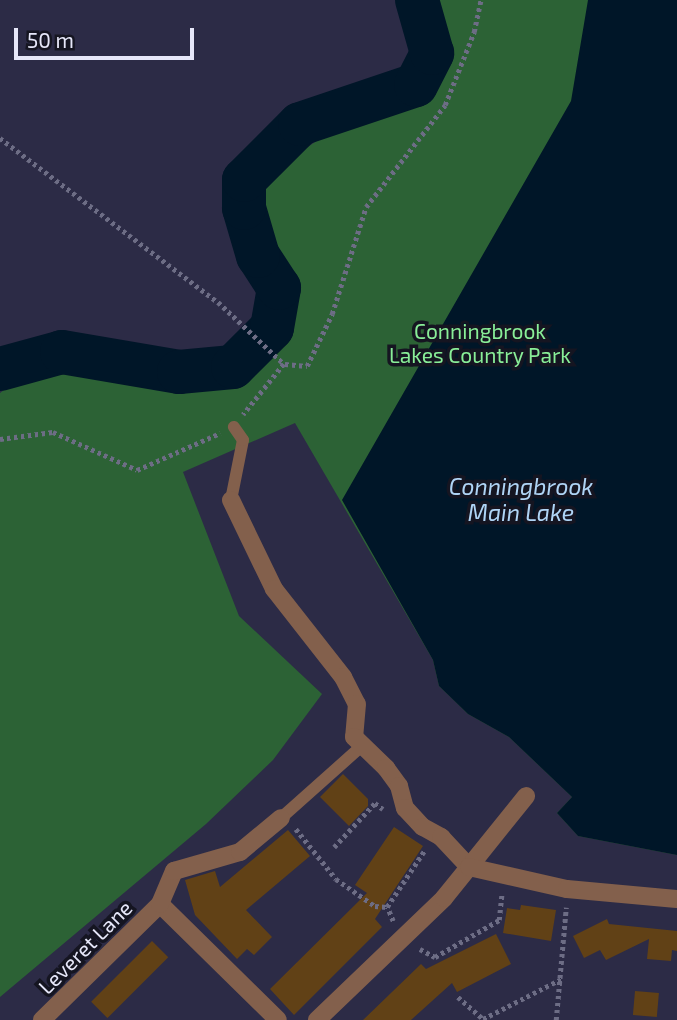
<!DOCTYPE html>
<style>
body{margin:0}
#map{position:relative;width:677px;height:1020px;overflow:hidden;background:#2c2b46;font-family:"Exo 2",sans-serif}
div>[style]{position:absolute}
.green>*{inset:0;background:#2c6235}
.water>*{inset:0;background:#001628}
.river>*{height:44px;margin:-22px;padding:0 22px;transform-origin:22px;border-radius:22px;background:#001628}
.building>*{inset:0;background:#614116;transform-origin:0 0}
.path>*{height:4.5px;margin-top:-2.25px;transform-origin:0;background:repeating-linear-gradient(90deg,#6d6d85 0 3.5px,transparent 0 7px)}
.service>*{height:12px;margin:-6px;padding:0 6px;transform-origin:6px;border-radius:6px;background:#83604c}
.minor>*{height:18px;margin:-9px;padding:0 9px;transform-origin:9px;border-radius:9px;background:#83604c}
span{translate:-50% -50%;white-space:nowrap;text-align:center;line-height:1.15;-webkit-text-stroke:7px #151521;paint-order:stroke}
.park-label{font-size:21px;color:#89ee98}
.street-label{font-size:21px;color:#e6e7f9}
.water-label{font-size:23px;color:#afd4f5;font-style:italic}
.scale{position:absolute;left:14px;top:28px;width:180px;height:32px;box-sizing:border-box;border:4px solid #e6e7f9;border-top:0;padding-left:9px;font-size:21px;line-height:24px;white-space:nowrap;color:#e6e7f9;-webkit-text-stroke:5px #151521;paint-order:stroke}
</style>
<div id="map">
<div class="green">
<i style="clip-path:polygon(428px 0,677px 0,677px 855px,578px 836px,557px 813px,572px 797px,509px 737px,468px 714px,439px 686px,433px 660px,295px 423px,183px 472px,239px 616px,322px 694px,273px 760px,206px 824px,0 997px,0 393px,38px 364px,170px 384px,221px 383px,241px 367px,283px 329px,283px 263px,256px 216px,260px 179px,330px 132px,416px 97px,440px 69px)"></i>
</div>
<div class="water">
<i style="clip-path:polygon(588px 0,677px 0,677px 855px,578px 836px,557px 813px,572px 797px,509px 737px,468px 714px,439px 686px,433px 660px,342px 500px,571px 101px)"></i>
</div>
<div class="river">
<i style="left:0;top:369px;width:64px;rotate:-15.3deg"></i>
<i style="left:62px;top:352px;width:119px;rotate:9.7deg"></i>
<i style="left:179px;top:372px;width:54px;rotate:-5.3deg"></i>
<i style="left:233px;top:367px;width:55px;rotate:-45deg"></i>
<i style="left:272px;top:328px;width:41px;rotate:-80.1deg"></i>
<i style="left:279px;top:288px;width:38px;rotate:-123deg"></i>
<i style="left:258px;top:256px;width:50px;rotate:-106.3deg"></i>
<i style="left:244px;top:208px;width:28px;rotate:-90deg"></i>
<i style="left:244px;top:180px;width:79px;rotate:-45deg"></i>
<i style="left:300px;top:124px;width:122px;rotate:-18.6deg"></i>
<i style="left:416px;top:85px;width:36px;rotate:-63deg"></i>
<i style="left:432px;top:53px;width:55px;rotate:-105.8deg"></i>
</div>
<div class="building">
<i style="clip-path:polygon(343px 774px,368px 799px,368px 806px,349px 826px,320px 797px)"></i>
<i style="clip-path:polygon(394px 827px,423px 846px,375px 919px,382px 927px,294px 1015px,270px 989px,367px 893px,355px 885px)"></i>
<i style="clip-path:polygon(288px 830px,310px 856px,246px 910px,272px 937px,254px 955px,247px 949px,237px 959px,195px 915px,185px 880px,215px 871px,220px 887px)"></i>
<i style="clip-path:polygon(521px 905px,556px 910px,551px 941px,503px 933px,507px 908px,520px 910px)"></i>
<i style="clip-path:polygon(607px 919px,609px 924px,677px 931px,677px 951px,672px 950px,671px 961px,647px 959px,649px 939px,606px 960px,600px 950px,584px 958px,573px 936px)"></i>
<i style="clip-path:polygon(496px 934px,511px 964px,457px 992px,452px 983px,411px 1020px,363px 1020px,421px 964px,426px 969px)"></i>
<i style="left:152px;top:941px;width:23px;height:86px;rotate:45deg"></i>
<i style="left:635px;top:991px;width:24px;height:24px;rotate:5deg"></i>
</div>
<div class="path">
<i style="left:0;top:138px;width:273px;rotate:37deg"></i>
<i style="left:218px;top:302px;width:91px;rotate:43.2deg"></i>
<i style="left:284px;top:364px;width:65px;rotate:128.8deg"></i>
<i style="left:285px;top:364px;width:22px;rotate:5deg"></i>
<i style="left:307px;top:366px;width:58px;rotate:-64.3deg"></i>
<i style="left:332px;top:314px;width:112px;rotate:-72.4deg"></i>
<i style="left:366px;top:207px;width:129px;rotate:-52.2deg"></i>
<i style="left:445px;top:105px;width:79px;rotate:-68.3deg"></i>
<i style="left:474px;top:32px;width:33px;rotate:-78deg"></i>
<i style="left:0;top:439px;width:53px;rotate:-7.5deg"></i>
<i style="left:53px;top:432px;width:92px;rotate:24.3deg"></i>
<i style="left:137px;top:470px;width:91px;rotate:-24deg"></i>
<i style="left:296px;top:829px;width:64px;rotate:51.3deg"></i>
<i style="left:336px;top:879px;width:47px;rotate:34.7deg"></i>
<i style="left:375px;top:906px;width:12px;rotate:5deg"></i>
<i style="left:334px;top:847px;width:60px;rotate:-47deg"></i>
<i style="left:375px;top:803px;width:10px;rotate:37deg"></i>
<i style="left:393px;top:921px;width:15px;rotate:-113deg"></i>
<i style="left:387px;top:907px;width:67px;rotate:-56.5deg"></i>
<i style="left:420px;top:949px;width:17px;rotate:28deg"></i>
<i style="left:435px;top:957px;width:74px;rotate:-30deg"></i>
<i style="left:499px;top:920px;width:27px;rotate:-84deg"></i>
<i style="left:458px;top:997px;width:33px;rotate:41deg"></i>
<i style="left:483px;top:1019px;width:88px;rotate:-27.1deg"></i>
<i style="left:556px;top:1020px;width:113px;rotate:-84.9deg"></i>
</div>
<div class="service">
<i style="left:231px;top:500px;width:61px;rotate:-78.7deg"></i>
<i style="left:243px;top:440px;width:16px;rotate:-125deg"></i>
<i style="left:281px;top:818px;width:110px;rotate:-41.7deg"></i>
</div>
<div class="minor">
<i style="left:231px;top:500px;width:99px;rotate:64.2deg"></i>
<i style="left:274px;top:589px;width:112px;rotate:51.9deg"></i>
<i style="left:343px;top:677px;width:30px;rotate:63deg"></i>
<i style="left:357px;top:704px;width:33px;rotate:95deg"></i>
<i style="left:354px;top:737px;width:45px;rotate:44.1deg"></i>
<i style="left:386px;top:768px;width:22px;rotate:54deg"></i>
<i style="left:399px;top:786px;width:23px;rotate:75deg"></i>
<i style="left:405px;top:808px;width:26px;rotate:47deg"></i>
<i style="left:423px;top:827px;width:21px;rotate:29deg"></i>
<i style="left:441px;top:837px;width:41px;rotate:47deg"></i>
<i style="left:469px;top:867px;width:91px;rotate:-51.2deg"></i>
<i style="left:160px;top:904px;width:165px;rotate:44.5deg"></i>
<i style="left:42px;top:1020px;width:165px;rotate:-44.5deg"></i>
<i style="left:160px;top:904px;width:36px;rotate:-67deg"></i>
<i style="left:174px;top:871px;width:69px;rotate:-16.1deg"></i>
<i style="left:240px;top:852px;width:53px;rotate:-39.7deg"></i>
<i style="left:317px;top:1020px;width:176px;rotate:-43.8deg"></i>
<i style="left:444px;top:898px;width:40px;rotate:-51deg"></i>
<i style="left:469px;top:867px;width:100px;rotate:12.7deg"></i>
<i style="left:567px;top:889px;width:110px;rotate:5.2deg"></i>
</div>
<div class="park-label">
<span style="left:480px;top:343px">Conningbrook<br>Lakes Country Park</span>
</div>
<div class="street-label">
<span style="left:85px;top:947px;rotate:-45deg">Leveret Lane</span>
</div>
<div class="water-label">
<span style="left:521px;top:499px">Conningbrook<br>Main Lake</span>
</div>
<div class="scale">50 m</div>
</div>
